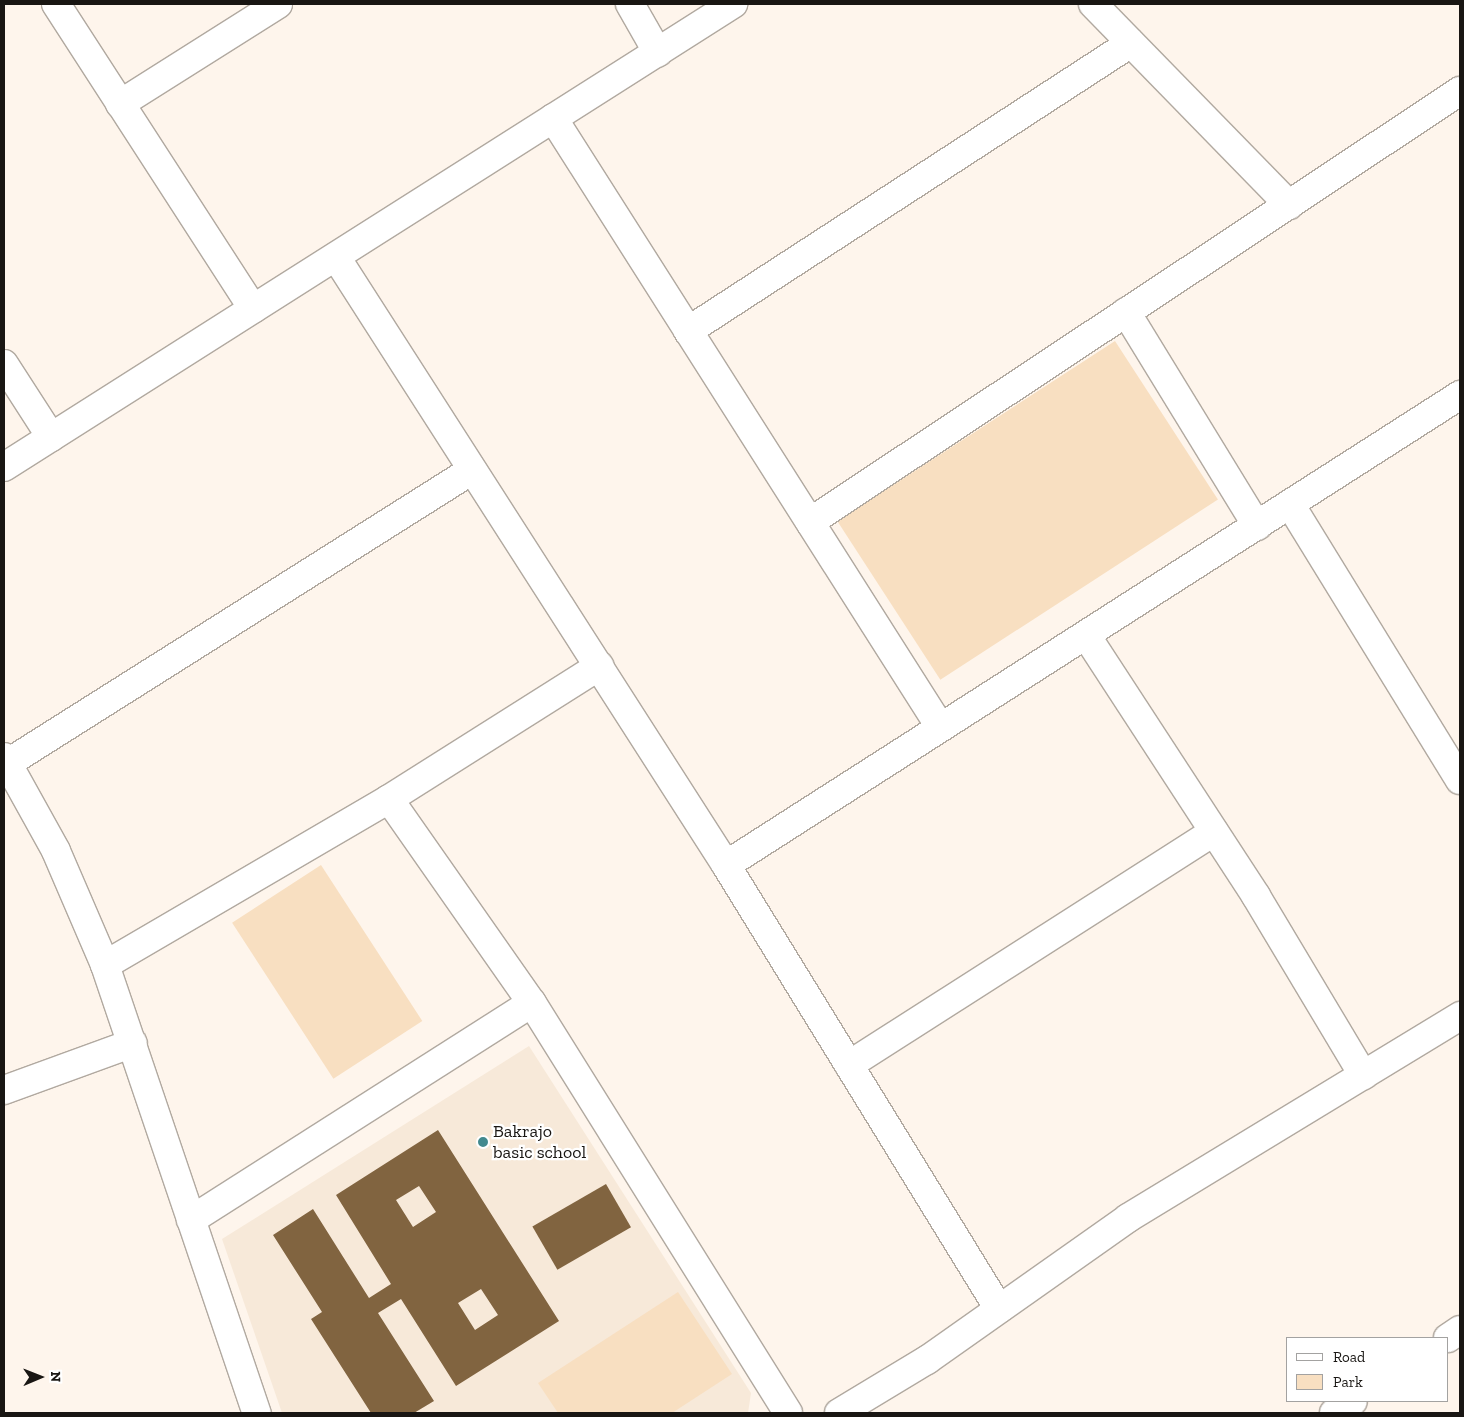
<!DOCTYPE html>
<style>
body{margin:0}
#map{position:relative;width:1464px;height:1417px;overflow:hidden;background:#fef5ec;font-family:"Zilla Slab",serif}
div>[style]{position:absolute}
.built>*{inset:0;background:#f7e9d9}
.green>*{inset:0;background:#f8dfc1;transform-origin:0 0}
.building>*{inset:0;background:#816440;transform-origin:0 0}
.roads{filter:drop-shadow(1px 0 #b1a9a0) drop-shadow(-1px 0 #b1a9a0) drop-shadow(0 1px #b1a9a0) drop-shadow(0 -1px #b1a9a0)}
.minor>*{height:28px;margin:-14px;padding:0 14px;transform-origin:14px;border-radius:14px;background:#fff}
.dots>*{width:14px;height:14px;translate:-50% -50%;box-sizing:border-box;border:2px solid #fff;border-radius:50%}
span{translate:-50% -50%;white-space:nowrap;text-align:center;line-height:1.15;-webkit-text-stroke:4.5px #fff;paint-order:stroke}
.poi-label{font-size:18px;color:#191613}
.left{translate:0 -50%;text-align:left}
.frame{position:absolute;inset:0;border:5px solid #191613;pointer-events:none}
.legend{position:absolute;left:1286px;top:1337px;width:162px;height:65px;box-sizing:border-box;background:#fff;border:1px solid #a3a2a1;margin:0;padding:6px 9px;list-style:none;font-size:15px;color:#191613}
.legend li{display:flex;align-items:center;gap:10px;height:25px}
.legend b{width:25px;border:1px solid #a3a2a1}
.north{position:absolute;left:15px;top:1352px;width:50px;height:50px;-webkit-text-stroke:4px #fff;paint-order:stroke;rotate:89deg;font-size:14px;font-weight:700;line-height:20px;text-align:center;color:#191613}
.north::after{content:'';display:block;margin:auto;width:18px;height:22px;background:#191613;clip-path:polygon(50% 0,100% 100%,50% 72%,0 100%)}
</style>
<div id="map">
<div class="built">
<i style="clip-path:polygon(529px 1046px,751px 1393px,748px 1413px,282px 1413px,222px 1239px)"></i>
</div>
<div class="green">
<i style="left:1115px;top:341px;width:189px;height:331px;rotate:57deg"></i>
<i style="left:321px;top:865px;width:186px;height:106px;rotate:57deg"></i>
<i style="clip-path:polygon(678px 1292px,732px 1374px,672px 1413px,558px 1413px,538px 1383px)"></i>
</div>
<div class="building">
<i style="clip-path:polygon(evenodd,438px 1130px,559px 1321px,456px 1386px,401px 1299px,378px 1313px,434px 1401px,414px 1413px,371px 1413px,311px 1319px,322px 1312px,273px 1235px,313px 1209px,369px 1298px,391px 1284px,336px 1195px,438px 1130px,419px 1186px,436px 1212px,413px 1227px,396px 1200px,419px 1186px,438px 1130px,481px 1289px,498px 1315px,475px 1330px,458px 1303px,481px 1289px)"></i>
<i style="left:606px;top:1184px;width:50px;height:85px;rotate:60deg"></i>
</div>
<div class="roads">
<div class="minor">
<i style="left:56px;top:4px;width:363px;rotate:57.1deg"></i>
<i style="left:630px;top:4px;width:56px;rotate:60.3deg"></i>
<i style="left:1093px;top:4px;width:281px;rotate:45.7deg"></i>
<i style="left:120px;top:104px;width:187px;rotate:-32.3deg"></i>
<i style="left:553px;top:118px;width:719px;rotate:57.55deg"></i>
<i style="left:336px;top:257px;width:722px;rotate:57.32deg"></i>
<i style="left:726px;top:865px;width:521px;rotate:58.41deg"></i>
<i style="left:1126px;top:312px;width:251px;rotate:58.5deg"></i>
<i style="left:688px;top:331px;width:528px;rotate:-33.03deg"></i>
<i style="left:4px;top:364px;width:87px;rotate:57.2deg"></i>
<i style="left:4px;top:467px;width:864px;rotate:-32.42deg"></i>
<i style="left:1290px;top:504px;width:324px;rotate:58.4deg"></i>
<i style="left:810px;top:522px;width:780px;rotate:-33.55deg"></i>
<i style="left:1086px;top:635px;width:311px;rotate:56.9deg"></i>
<i style="left:1256px;top:896px;width:209px;rotate:59.1deg"></i>
<i style="left:4px;top:757px;width:107px;rotate:61deg"></i>
<i style="left:56px;top:851px;width:124px;rotate:66.7deg"></i>
<i style="left:105px;top:965px;width:473px;rotate:71.3deg"></i>
<i style="left:8px;top:763px;width:549px;rotate:-32.27deg"></i>
<i style="left:389px;top:799px;width:249px;rotate:55deg"></i>
<i style="left:532px;top:1003px;width:483px;rotate:58deg"></i>
<i style="left:726px;top:865px;width:872px;rotate:-32.63deg"></i>
<i style="left:105px;top:965px;width:329px;rotate:-30.3deg"></i>
<i style="left:389px;top:799px;width:249px;rotate:-32.3deg"></i>
<i style="left:849px;top:1065px;width:433px;rotate:-32.6deg"></i>
<i style="left:4px;top:1090px;width:137px;rotate:-20deg"></i>
<i style="left:191px;top:1220px;width:404px;rotate:-32.5deg"></i>
<i style="left:1448px;top:1338px;width:14px;rotate:-34deg"></i>
<i style="left:839px;top:1413px;width:103px;rotate:-31.1deg"></i>
<i style="left:927px;top:1360px;width:246px;rotate:-35.2deg"></i>
<i style="left:1128px;top:1218px;width:389px;rotate:-31.3deg"></i>
<i style="left:1334px;top:1413px;width:22px;rotate:-32deg"></i>
</div>
</div>
<div class="dots">
<i style="left:483px;top:1142px;background:#42898e"></i>
</div>
<div class="poi-label">
<span class="left" style="left:493px;top:1142px">Bakrajo<br>basic school</span>
</div>
<div class="frame"></div>
<ul class="legend">
<li><b style="height:6px;background:#fff"></b>Road</li>
<li><b style="height:14px;background:#f8dfc1"></b>Park</li>
</ul>
<div class="north">N</div>
</div>
